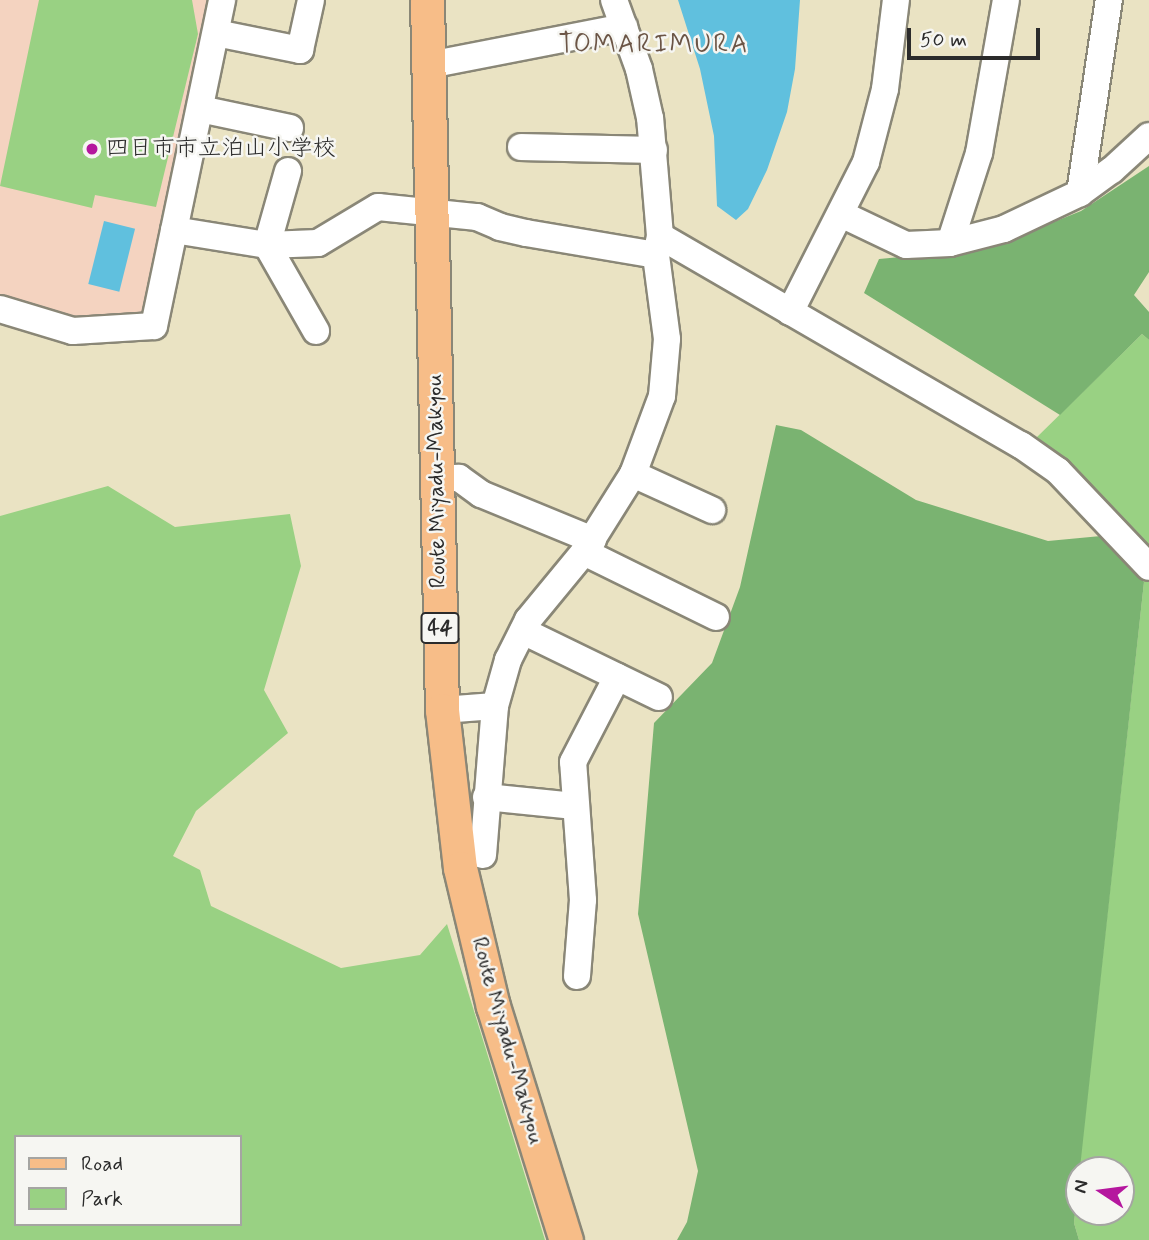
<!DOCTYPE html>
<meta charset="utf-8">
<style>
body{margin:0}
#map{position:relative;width:1149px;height:1240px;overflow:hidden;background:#eae3c3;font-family:Mynerve,"Klee One",sans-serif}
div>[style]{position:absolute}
.built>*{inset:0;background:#f4d3c0}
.green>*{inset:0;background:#99d183}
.forest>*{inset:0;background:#7ab371}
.water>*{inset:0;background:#60c0de;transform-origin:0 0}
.roads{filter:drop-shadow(2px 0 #8a8777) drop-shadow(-2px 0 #8a8777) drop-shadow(0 2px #8a8777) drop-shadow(0 -2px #8a8777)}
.minor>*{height:26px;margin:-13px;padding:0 13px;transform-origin:13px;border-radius:13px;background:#fff}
.major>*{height:33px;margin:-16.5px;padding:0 16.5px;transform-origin:16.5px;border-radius:16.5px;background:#f7bd88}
.dots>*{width:19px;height:19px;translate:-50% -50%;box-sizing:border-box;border:4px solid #f6f6f2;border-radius:50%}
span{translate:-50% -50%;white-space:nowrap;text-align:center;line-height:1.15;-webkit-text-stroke:5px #f6f6f2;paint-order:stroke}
.shield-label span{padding:2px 5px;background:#f6f6f2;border:2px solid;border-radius:5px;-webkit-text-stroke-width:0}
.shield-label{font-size:21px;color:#2b2b2b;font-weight:700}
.poi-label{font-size:23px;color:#2b2b2b}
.left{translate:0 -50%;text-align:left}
.street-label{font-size:23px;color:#2b2b2b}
.quarter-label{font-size:26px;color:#6b5546;letter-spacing:2px}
.legend{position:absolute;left:14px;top:1135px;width:228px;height:91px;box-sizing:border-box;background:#f6f6f2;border:2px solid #a5a5a2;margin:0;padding:9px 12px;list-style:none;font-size:21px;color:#2b2b2b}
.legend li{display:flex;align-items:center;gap:14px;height:35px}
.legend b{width:35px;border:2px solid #a5a5a2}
.north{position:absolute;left:1065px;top:1156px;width:70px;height:70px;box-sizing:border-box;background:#f6f6f2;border:2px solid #a5a5a2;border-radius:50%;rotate:283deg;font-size:19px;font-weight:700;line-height:28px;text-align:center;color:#2b2b2b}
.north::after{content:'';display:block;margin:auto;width:24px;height:32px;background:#b5179e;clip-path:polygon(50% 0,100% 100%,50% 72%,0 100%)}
.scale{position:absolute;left:907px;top:28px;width:133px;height:32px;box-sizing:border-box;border:4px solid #2b2b2b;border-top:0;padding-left:9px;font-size:21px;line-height:24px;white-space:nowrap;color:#2b2b2b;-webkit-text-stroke:5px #f6f6f2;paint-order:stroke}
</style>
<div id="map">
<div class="built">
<i style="clip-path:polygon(0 0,217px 0,148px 318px,77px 320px,0 298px)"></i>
</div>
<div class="green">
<i style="clip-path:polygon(39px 0,192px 0,198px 34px,156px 207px,95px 195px,92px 208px,0 186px)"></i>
<i style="clip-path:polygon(1142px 334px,1149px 340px,1149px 1240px,1079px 1240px,1074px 1223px,1079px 1174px,1079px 1212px,1121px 1212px,1121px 1170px,1079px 1170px,1144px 582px,1031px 464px,1036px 438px)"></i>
<i style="clip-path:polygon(evenodd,108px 486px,175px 527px,290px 514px,301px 566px,264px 690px,288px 733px,196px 811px,173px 856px,200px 870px,211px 906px,341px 968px,420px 955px,447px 924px,545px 1240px,0 1240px,0 516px,108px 486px,16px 1137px,240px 1137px,240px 1224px,16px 1224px,16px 1137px)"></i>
</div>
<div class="forest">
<i style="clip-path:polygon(1149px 166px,1149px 272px,1134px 295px,1149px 312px,1149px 340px,1142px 334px,1060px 415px,864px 293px,879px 259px,987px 249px,1081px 211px)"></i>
<i style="clip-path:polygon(776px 425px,801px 430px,916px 500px,1048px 541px,1101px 536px,1144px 582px,1074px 1223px,1079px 1240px,677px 1240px,687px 1222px,698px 1171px,638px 914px,654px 723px,712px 663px,740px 587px)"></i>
</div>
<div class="water">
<i style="clip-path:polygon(678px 0,800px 0,795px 69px,787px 112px,767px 170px,748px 209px,736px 220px,717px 206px,714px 136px,700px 69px)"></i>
<i style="left:104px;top:221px;width:32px;height:65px;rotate:14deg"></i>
</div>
<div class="roads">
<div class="minor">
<i style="left:216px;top:33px;width:86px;rotate:11.4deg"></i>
<i style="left:300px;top:50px;width:51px;rotate:-77.6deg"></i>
<i style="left:429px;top:65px;width:199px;rotate:-11deg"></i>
<i style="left:200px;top:109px;width:92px;rotate:11.9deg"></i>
<i style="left:521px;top:147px;width:133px;rotate:1.3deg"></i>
<i style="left:288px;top:171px;width:77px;rotate:105.8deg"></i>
<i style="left:267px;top:245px;width:99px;rotate:60.3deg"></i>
<i style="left:1080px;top:193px;width:195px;rotate:-81.5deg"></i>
<i style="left:841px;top:214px;width:72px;rotate:25.5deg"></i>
<i style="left:906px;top:245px;width:44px;rotate:-2.6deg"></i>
<i style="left:950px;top:243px;width:56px;rotate:-14.5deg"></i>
<i style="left:1004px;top:229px;width:84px;rotate:-25.3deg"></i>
<i style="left:1080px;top:193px;width:39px;rotate:-36deg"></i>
<i style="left:1112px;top:170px;width:50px;rotate:-42.6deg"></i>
<i style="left:174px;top:230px;width:94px;rotate:9.2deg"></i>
<i style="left:267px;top:245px;width:51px;rotate:-2.2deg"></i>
<i style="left:318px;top:243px;width:70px;rotate:-31deg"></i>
<i style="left:378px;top:207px;width:100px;rotate:5.8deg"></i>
<i style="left:477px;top:217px;width:25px;rotate:23deg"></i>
<i style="left:500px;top:227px;width:27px;rotate:13deg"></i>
<i style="left:526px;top:233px;width:132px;rotate:9.6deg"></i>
<i style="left:660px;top:236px;width:417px;rotate:30.1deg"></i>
<i style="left:1021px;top:445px;width:45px;rotate:35.1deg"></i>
<i style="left:1058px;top:471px;width:132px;rotate:46.5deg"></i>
<i style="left:950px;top:243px;width:95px;rotate:-72.1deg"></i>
<i style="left:979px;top:153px;width:155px;rotate:-80deg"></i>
<i style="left:0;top:309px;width:76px;rotate:16.8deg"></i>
<i style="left:73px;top:331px;width:81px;rotate:-3.5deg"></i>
<i style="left:154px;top:326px;width:333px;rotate:-78.2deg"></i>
<i style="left:790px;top:312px;width:168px;rotate:-63.1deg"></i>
<i style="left:866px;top:162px;width:75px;rotate:-75.4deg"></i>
<i style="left:885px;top:89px;width:90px;rotate:-83deg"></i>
<i style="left:633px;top:474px;width:87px;rotate:24.5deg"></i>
<i style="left:437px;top:479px;width:22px;rotate:-3deg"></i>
<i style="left:459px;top:478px;width:27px;rotate:36deg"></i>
<i style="left:481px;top:494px;width:121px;rotate:22.3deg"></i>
<i style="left:584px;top:552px;width:147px;rotate:26.2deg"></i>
<i style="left:523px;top:631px;width:151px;rotate:25.9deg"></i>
<i style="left:442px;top:710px;width:53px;rotate:-4.3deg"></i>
<i style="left:486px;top:797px;width:89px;rotate:5.8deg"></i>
<i style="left:483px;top:855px;width:149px;rotate:-85.4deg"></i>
<i style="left:495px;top:706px;width:48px;rotate:-74.2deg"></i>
<i style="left:508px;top:660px;width:45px;rotate:-63.4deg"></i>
<i style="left:528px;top:620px;width:88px;rotate:-50.5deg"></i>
<i style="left:584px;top:552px;width:92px;rotate:-57.9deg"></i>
<i style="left:633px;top:474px;width:83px;rotate:-69.6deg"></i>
<i style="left:662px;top:396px;width:57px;rotate:-85deg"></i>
<i style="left:667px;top:339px;width:85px;rotate:-97.5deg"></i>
<i style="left:656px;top:255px;width:19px;rotate:-78deg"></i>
<i style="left:660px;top:236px;width:118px;rotate:-94.8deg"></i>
<i style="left:650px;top:118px;width:50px;rotate:-102.7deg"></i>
<i style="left:639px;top:69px;width:73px;rotate:-109.9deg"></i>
<i style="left:577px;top:976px;width:76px;rotate:-85.5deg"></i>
<i style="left:583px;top:900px;width:138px;rotate:-94.1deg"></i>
<i style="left:573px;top:762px;width:96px;rotate:-62.6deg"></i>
</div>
<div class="major">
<i style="left:427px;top:0;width:710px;rotate:88.79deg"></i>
<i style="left:442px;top:710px;width:159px;rotate:83.5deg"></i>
<i style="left:460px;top:868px;width:142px;rotate:76.6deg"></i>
<i style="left:493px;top:1006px;width:245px;rotate:72.7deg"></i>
</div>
</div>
<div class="dots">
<i style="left:92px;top:149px;background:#b5179e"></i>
</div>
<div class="shield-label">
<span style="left:440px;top:628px">44</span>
</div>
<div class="poi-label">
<span class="left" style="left:106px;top:149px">四日市市立泊山小学校</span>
</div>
<div class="street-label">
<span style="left:437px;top:481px;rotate:-91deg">Route Miyadu-Makyou</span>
<span style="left:507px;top:1041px;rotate:74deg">Route Miyadu-Makyou</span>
</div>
<div class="quarter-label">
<span style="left:654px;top:46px">TOMARIMURA</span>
</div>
<ul class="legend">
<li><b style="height:9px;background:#f7bd88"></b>Road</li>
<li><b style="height:19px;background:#99d183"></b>Park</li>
</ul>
<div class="north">N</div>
<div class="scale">50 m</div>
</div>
